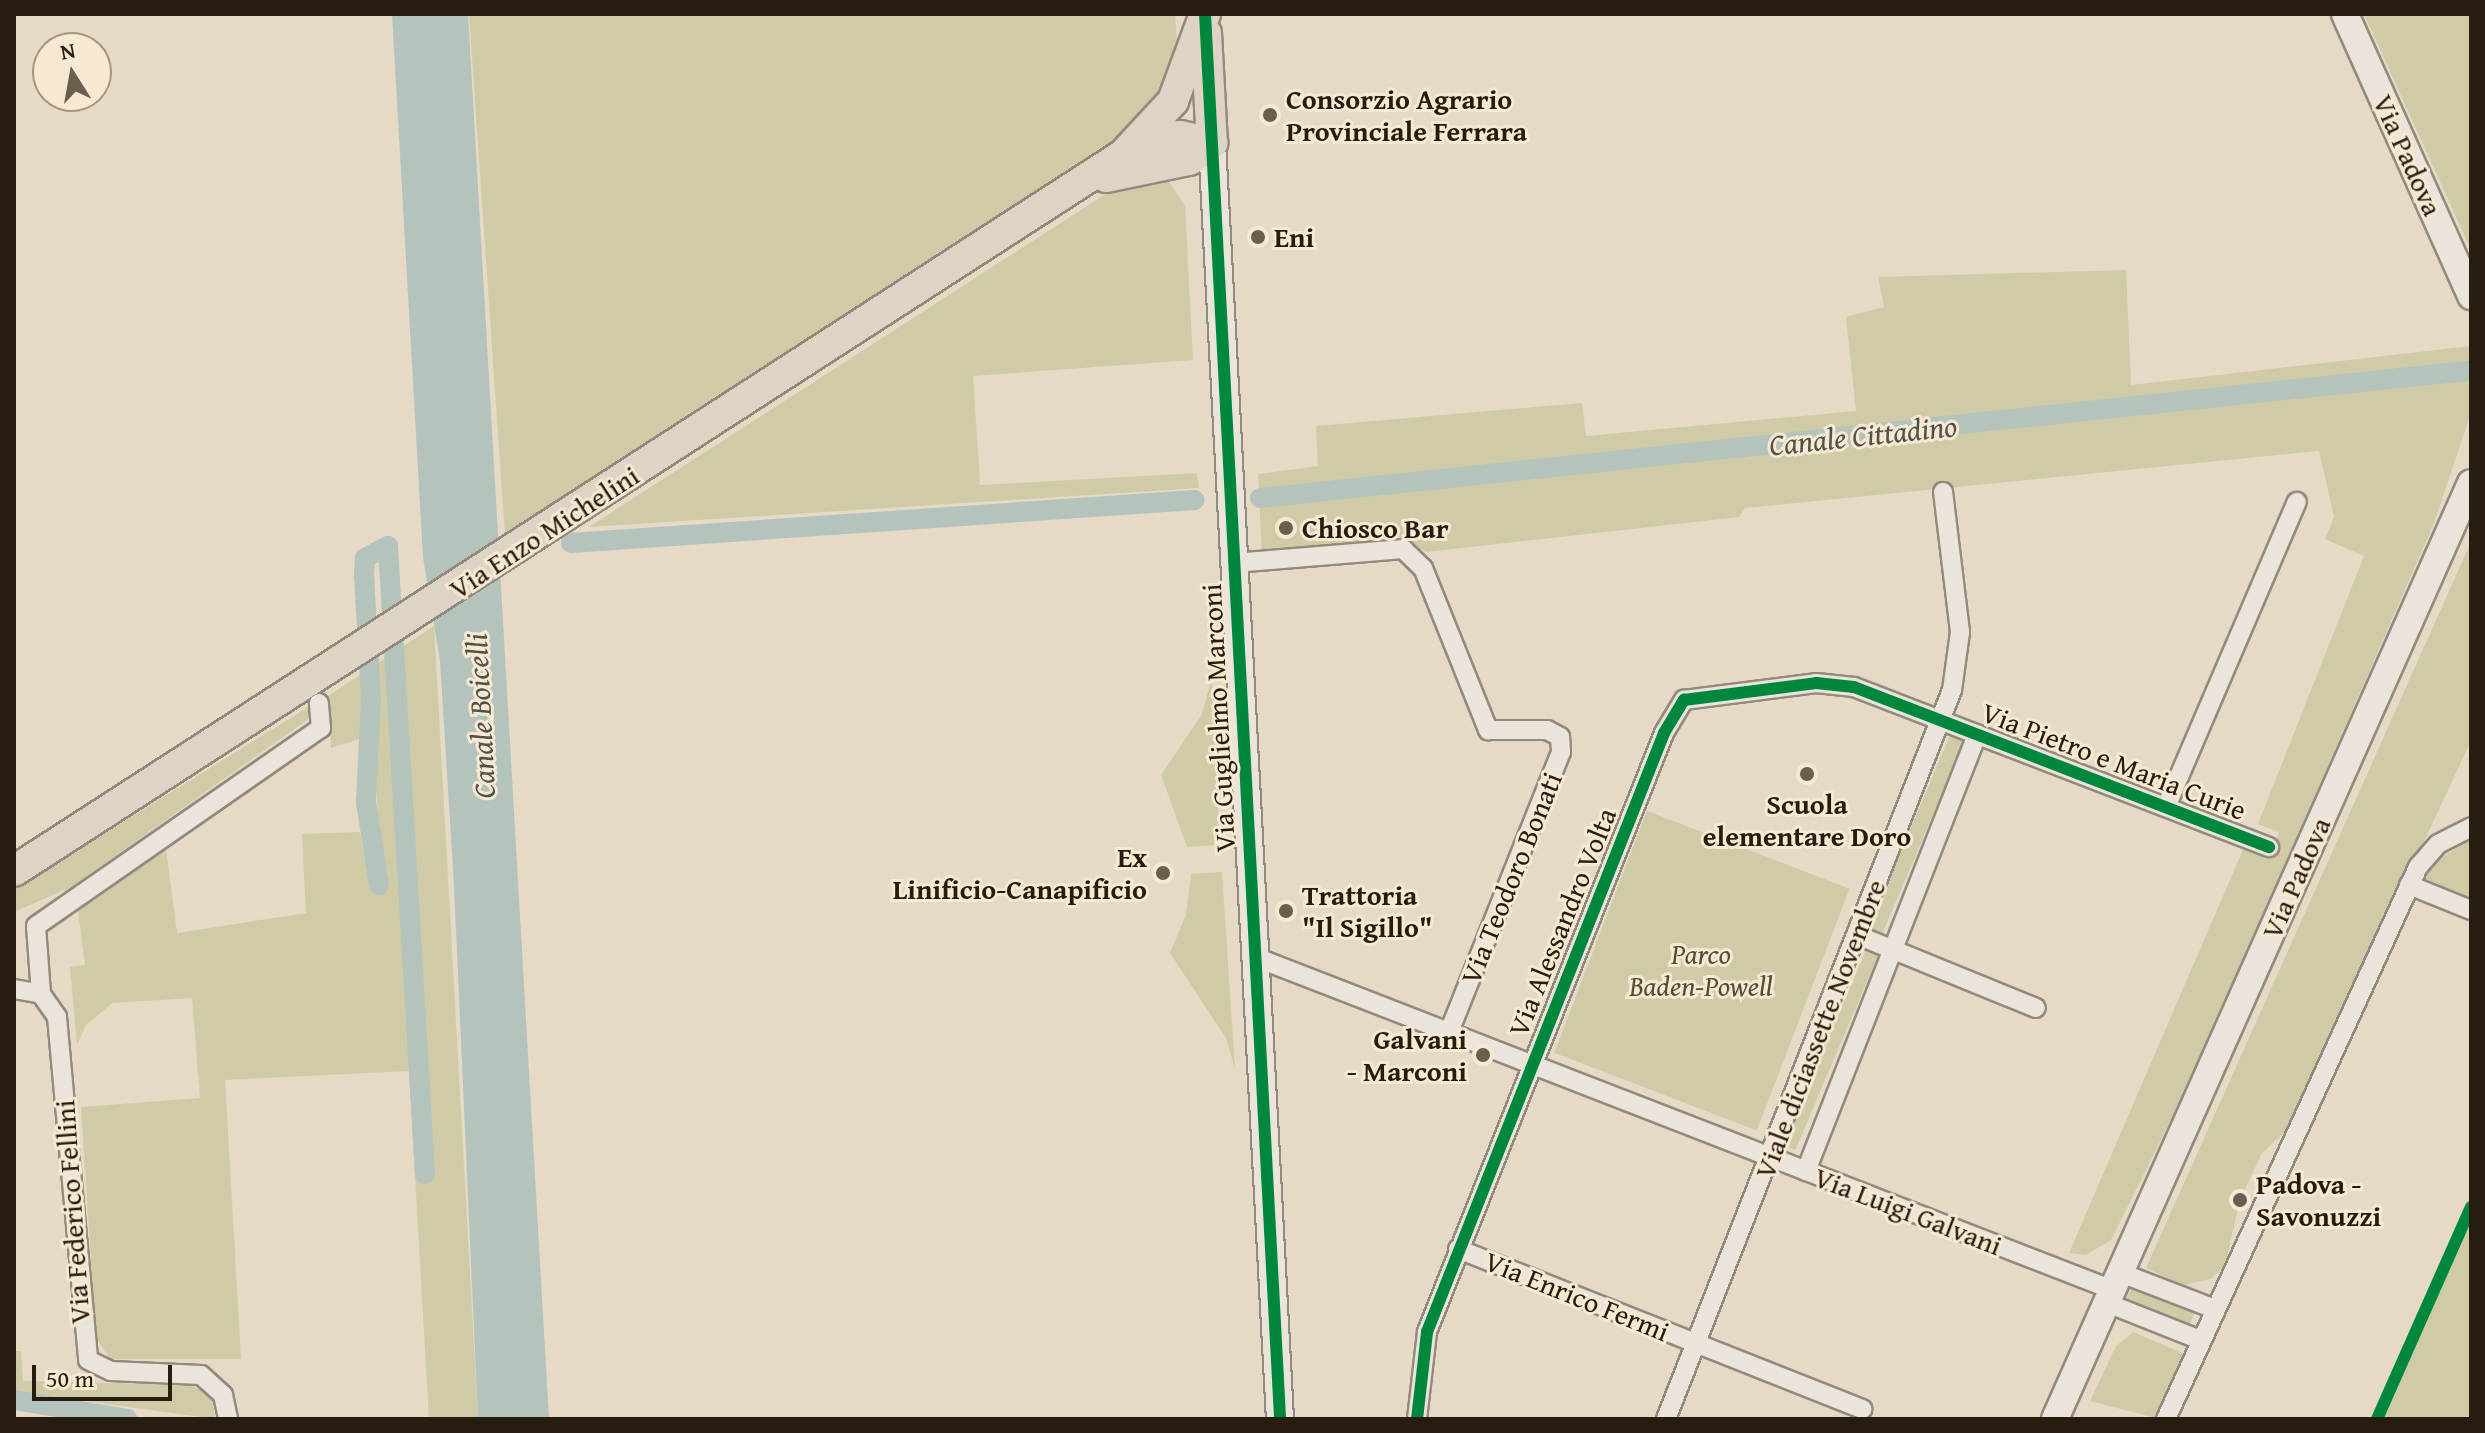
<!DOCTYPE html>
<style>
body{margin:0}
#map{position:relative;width:2485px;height:1433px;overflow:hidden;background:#e6d9c6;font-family:"Gentium Book Plus",serif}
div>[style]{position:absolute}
.green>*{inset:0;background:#cfcba7;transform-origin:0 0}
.water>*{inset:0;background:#b4c3bc}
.canal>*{height:20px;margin:-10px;padding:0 10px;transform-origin:10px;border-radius:10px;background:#b4c3bc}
.roads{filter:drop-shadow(2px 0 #938a7e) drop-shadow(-2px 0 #938a7e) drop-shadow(0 2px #938a7e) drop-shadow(0 -2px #938a7e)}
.minor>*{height:18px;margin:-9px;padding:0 9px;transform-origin:9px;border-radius:9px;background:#eae4da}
.secondary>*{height:26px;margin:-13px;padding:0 13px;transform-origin:13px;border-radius:13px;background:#eae4da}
.primary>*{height:30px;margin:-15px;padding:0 15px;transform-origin:15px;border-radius:15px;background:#ded4c5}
.cycleway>*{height:12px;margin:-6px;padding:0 6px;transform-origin:6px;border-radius:6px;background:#00873e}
.dots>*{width:22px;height:22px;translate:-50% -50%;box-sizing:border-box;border:4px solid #f7e8d2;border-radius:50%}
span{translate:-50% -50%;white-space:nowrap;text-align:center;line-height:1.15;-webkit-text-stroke:6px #f7e8d2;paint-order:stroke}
.poi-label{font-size:28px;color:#261c0f;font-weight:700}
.left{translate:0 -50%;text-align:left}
.right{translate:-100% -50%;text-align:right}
.street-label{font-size:28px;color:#261c0f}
.park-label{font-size:28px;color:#534d35;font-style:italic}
.water-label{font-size:30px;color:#50534a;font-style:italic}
.frame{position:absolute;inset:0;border:16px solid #261c0f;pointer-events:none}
.north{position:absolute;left:32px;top:32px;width:80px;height:80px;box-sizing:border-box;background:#f7e8d2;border:2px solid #a39684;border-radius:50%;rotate:349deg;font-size:22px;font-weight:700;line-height:32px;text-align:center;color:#261c0f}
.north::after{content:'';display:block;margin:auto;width:28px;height:36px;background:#695e4f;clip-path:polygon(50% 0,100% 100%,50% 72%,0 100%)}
.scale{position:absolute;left:32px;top:1365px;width:140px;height:36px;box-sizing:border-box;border:4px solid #261c0f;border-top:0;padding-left:10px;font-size:24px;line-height:28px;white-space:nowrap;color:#261c0f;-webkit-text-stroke:6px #f7e8d2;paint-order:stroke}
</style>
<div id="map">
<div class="green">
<i style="clip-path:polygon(469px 14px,1175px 14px,1177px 42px,1172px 81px,1151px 114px,1114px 142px,505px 535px)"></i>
<i style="clip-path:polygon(2364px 14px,2471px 14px,2471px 250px)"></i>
<i style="clip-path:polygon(1167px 178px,1185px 206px,1193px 360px,973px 376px,980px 485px,1197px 473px,1199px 488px,589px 527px,1118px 186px)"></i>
<i style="clip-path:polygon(2126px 270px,2131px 385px,2470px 346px,2471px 413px,2434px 523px,2193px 1075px,2111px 1240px,2086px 1255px,2069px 1253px,2245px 845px,2270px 856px,2279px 832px,2258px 824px,2364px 556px,2325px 539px,2334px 517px,2319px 451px,1745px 508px,1739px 517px,1426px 552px,1399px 537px,1262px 553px,1258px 474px,1318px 466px,1316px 426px,1582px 403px,1586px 436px,1856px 411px,1846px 317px,1884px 307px,1878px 277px)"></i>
<i style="clip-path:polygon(2471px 542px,2471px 741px,2291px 1126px,2262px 1153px,2240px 1200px,2225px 1265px,2211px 1279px,2183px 1285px,2146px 1268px)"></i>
<i style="clip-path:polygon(434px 626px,478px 1419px,429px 1419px,409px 1071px,225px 1080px,241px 1359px,110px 1359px,96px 1338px,81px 1107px,200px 1098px,192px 998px,112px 1003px,86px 1025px,77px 1045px,70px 967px,85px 965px,78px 911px,166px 849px,177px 933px,306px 913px,302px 834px,360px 832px,370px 888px,389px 885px,378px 827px,375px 734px,331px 748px,328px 696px)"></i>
<i style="clip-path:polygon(1212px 679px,1220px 845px,1187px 847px,1161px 775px,1201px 716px)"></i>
<i style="clip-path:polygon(310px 706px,310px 718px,71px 887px,14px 912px,14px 890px)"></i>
<i style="left:1952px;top:731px;width:15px;height:216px;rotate:23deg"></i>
<i style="left:1647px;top:811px;width:217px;height:259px;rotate:21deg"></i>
<i style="clip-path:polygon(2471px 839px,2471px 899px,2424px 880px,2429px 866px)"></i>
<i style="clip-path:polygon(1222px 872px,1235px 1069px,1226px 1038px,1170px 953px,1186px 915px,1191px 874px)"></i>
<i style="left:1867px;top:948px;width:13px;height:214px;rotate:23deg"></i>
<i style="clip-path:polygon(2471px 1218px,2471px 1419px,2383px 1419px)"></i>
<i style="left:2132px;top:1286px;width:68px;height:16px;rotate:22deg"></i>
<i style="clip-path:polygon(2133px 1332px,2187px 1355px,2160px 1419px,2090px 1401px,2116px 1346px)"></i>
<i style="clip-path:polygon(14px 1351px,21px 1351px,23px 1381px,191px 1385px,212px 1397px,215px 1419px,14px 1391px)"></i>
</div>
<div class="water">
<i style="clip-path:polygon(392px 14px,468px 14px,549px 1419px,478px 1419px,454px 885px,440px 661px,423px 557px)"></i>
</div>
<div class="canal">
<i style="left:1260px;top:498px;width:1213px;rotate:-6.01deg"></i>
<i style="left:571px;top:543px;width:625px;rotate:-3.94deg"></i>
<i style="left:379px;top:885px;width:84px;rotate:-98.9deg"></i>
<i style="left:366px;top:802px;width:102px;rotate:-87.2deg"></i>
<i style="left:371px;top:700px;width:125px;rotate:-93.2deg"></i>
<i style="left:364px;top:575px;width:17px;rotate:-87deg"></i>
<i style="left:365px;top:558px;width:26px;rotate:-28deg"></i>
<i style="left:388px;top:546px;width:629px;rotate:86.63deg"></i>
<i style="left:14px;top:1400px;width:115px;rotate:9.5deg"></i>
</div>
<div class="roads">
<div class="minor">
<i style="left:1234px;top:563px;width:170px;rotate:-4.7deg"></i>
<i style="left:1403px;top:549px;width:28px;rotate:44deg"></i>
<i style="left:1423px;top:568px;width:175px;rotate:68.1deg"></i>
<i style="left:1488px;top:730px;width:59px"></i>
<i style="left:1547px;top:730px;width:15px;rotate:28deg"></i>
<i style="left:1560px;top:737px;width:15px;rotate:86deg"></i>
<i style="left:1561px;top:752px;width:302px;rotate:111.8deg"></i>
<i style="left:2166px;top:807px;width:332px;rotate:-66.8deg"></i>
<i style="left:2409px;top:885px;width:67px;rotate:22deg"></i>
<i style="left:1857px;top:935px;width:193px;rotate:22.2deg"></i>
<i style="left:1255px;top:957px;width:920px;rotate:21.21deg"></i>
<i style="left:14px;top:989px;width:27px;rotate:10deg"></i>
<i style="left:41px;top:994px;width:28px;rotate:55deg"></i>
<i style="left:57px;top:1017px;width:344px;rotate:84.8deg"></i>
<i style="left:88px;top:1360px;width:25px;rotate:26deg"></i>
<i style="left:111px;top:1371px;width:90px;rotate:2.5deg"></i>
<i style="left:201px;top:1375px;width:30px;rotate:42deg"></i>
<i style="left:223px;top:1395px;width:25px;rotate:78deg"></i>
<i style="left:41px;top:994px;width:68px;rotate:-94.2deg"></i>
<i style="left:36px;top:926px;width:347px;rotate:-34.8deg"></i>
<i style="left:321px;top:728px;width:25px;rotate:-95deg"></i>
<i style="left:1806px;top:1171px;width:469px;rotate:-68.6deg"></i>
<i style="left:1458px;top:1249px;width:435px;rotate:21.6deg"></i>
<i style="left:2121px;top:1273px;width:97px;rotate:21deg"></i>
<i style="left:2107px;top:1303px;width:98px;rotate:21.6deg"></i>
<i style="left:1417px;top:1419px;width:88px;rotate:-83.4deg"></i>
<i style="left:1427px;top:1332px;width:644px;rotate:-68.41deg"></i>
<i style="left:1664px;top:733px;width:39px;rotate:-59deg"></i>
<i style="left:1684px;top:700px;width:133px;rotate:-7.3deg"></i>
<i style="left:1816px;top:683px;width:38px;rotate:6deg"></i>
<i style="left:1854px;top:687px;width:445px;rotate:21.1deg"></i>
<i style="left:1666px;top:1419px;width:783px;rotate:-68.58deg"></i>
<i style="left:1952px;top:690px;width:59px;rotate:-82.1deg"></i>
<i style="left:1960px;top:632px;width:141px;rotate:-96.9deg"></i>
<i style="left:2166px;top:1419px;width:607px;rotate:-65.46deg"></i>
<i style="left:2418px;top:867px;width:30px;rotate:-49deg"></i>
<i style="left:2438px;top:844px;width:37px;rotate:-27deg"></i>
</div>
<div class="secondary">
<i style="left:2345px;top:14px;width:309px;rotate:65.9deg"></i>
<i style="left:1212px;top:143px;width:1278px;rotate:86.95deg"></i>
<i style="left:2055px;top:1419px;width:1024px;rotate:-66.04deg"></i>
</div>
<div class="primary">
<i style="left:1206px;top:33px;width:110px;rotate:86.9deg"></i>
<i style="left:1136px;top:144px;width:45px;rotate:-10.3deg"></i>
<i style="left:1180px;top:136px;width:33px;rotate:12deg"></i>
<i style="left:1106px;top:177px;width:85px;rotate:-11.6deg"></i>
<i style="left:1189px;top:160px;width:29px;rotate:-36deg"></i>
<i style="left:14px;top:871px;width:1320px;rotate:-32.85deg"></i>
<i style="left:1123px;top:155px;width:74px;rotate:-47.2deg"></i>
<i style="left:1173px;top:101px;width:93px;rotate:-69.8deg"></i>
</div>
</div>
<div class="cycleway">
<i style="left:1205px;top:14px;width:1407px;rotate:86.94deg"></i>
<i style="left:1417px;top:1419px;width:88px;rotate:-83.4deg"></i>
<i style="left:1427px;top:1332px;width:644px;rotate:-68.41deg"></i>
<i style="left:1664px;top:733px;width:39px;rotate:-59deg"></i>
<i style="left:1684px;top:700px;width:133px;rotate:-7.3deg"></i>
<i style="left:1816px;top:683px;width:38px;rotate:6deg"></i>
<i style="left:1854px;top:687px;width:445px;rotate:21.1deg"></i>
<i style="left:2377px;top:1419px;width:232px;rotate:-66.1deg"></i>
</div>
<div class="dots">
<i style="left:1270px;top:115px;background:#695e4f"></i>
<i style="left:1258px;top:237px;background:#695e4f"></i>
<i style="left:1286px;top:528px;background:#695e4f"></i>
<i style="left:1807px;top:774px;background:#695e4f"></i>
<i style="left:1163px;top:873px;background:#695e4f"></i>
<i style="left:1286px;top:911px;background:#695e4f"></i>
<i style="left:1483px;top:1055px;background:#695e4f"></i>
<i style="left:2240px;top:1200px;background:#695e4f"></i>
</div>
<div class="poi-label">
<span class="left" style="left:1286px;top:115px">Consorzio Agrario<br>Provinciale Ferrara</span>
<span class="left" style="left:1274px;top:237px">Eni</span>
<span class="left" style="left:1302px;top:528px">Chiosco Bar</span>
<span style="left:1807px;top:820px">Scuola<br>elementare Doro</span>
<span class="right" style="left:1147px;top:873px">Ex<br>Linificio-Canapificio</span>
<span class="left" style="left:1302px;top:911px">Trattoria<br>"Il Sigillo"</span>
<span class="right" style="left:1467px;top:1055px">Galvani<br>- Marconi</span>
<span class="left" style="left:2256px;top:1200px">Padova -<br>Savonuzzi</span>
</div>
<div class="street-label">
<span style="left:2408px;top:155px;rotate:66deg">Via Padova</span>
<span style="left:544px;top:532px;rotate:-33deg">Via Enzo Michelini</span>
<span style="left:1218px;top:718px;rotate:-93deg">Via Guglielmo Marconi</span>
<span style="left:2114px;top:761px;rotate:21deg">Via Pietro e Maria Curie</span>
<span style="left:1511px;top:878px;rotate:-68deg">Via Teodoro Bonati</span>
<span style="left:2296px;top:878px;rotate:-66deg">Via Padova</span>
<span style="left:1562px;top:922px;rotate:-68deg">Via Alessandro Volta</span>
<span style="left:1820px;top:1029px;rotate:-69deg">Viale diciassette Novembre</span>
<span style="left:1908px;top:1211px;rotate:21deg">Via Luigi Galvani</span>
<span style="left:72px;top:1212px;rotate:-94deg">Via Federico Fellini</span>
<span style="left:1577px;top:1296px;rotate:22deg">Via Enrico Fermi</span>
</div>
<div class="park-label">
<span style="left:1701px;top:970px">Parco<br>Baden-Powell</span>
</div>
<div class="water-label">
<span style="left:1863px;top:435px;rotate:-6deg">Canale Cittadino</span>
<span style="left:480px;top:716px;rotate:-93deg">Canale Boicelli</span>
</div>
<div class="frame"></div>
<div class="north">N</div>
<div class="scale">50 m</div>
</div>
